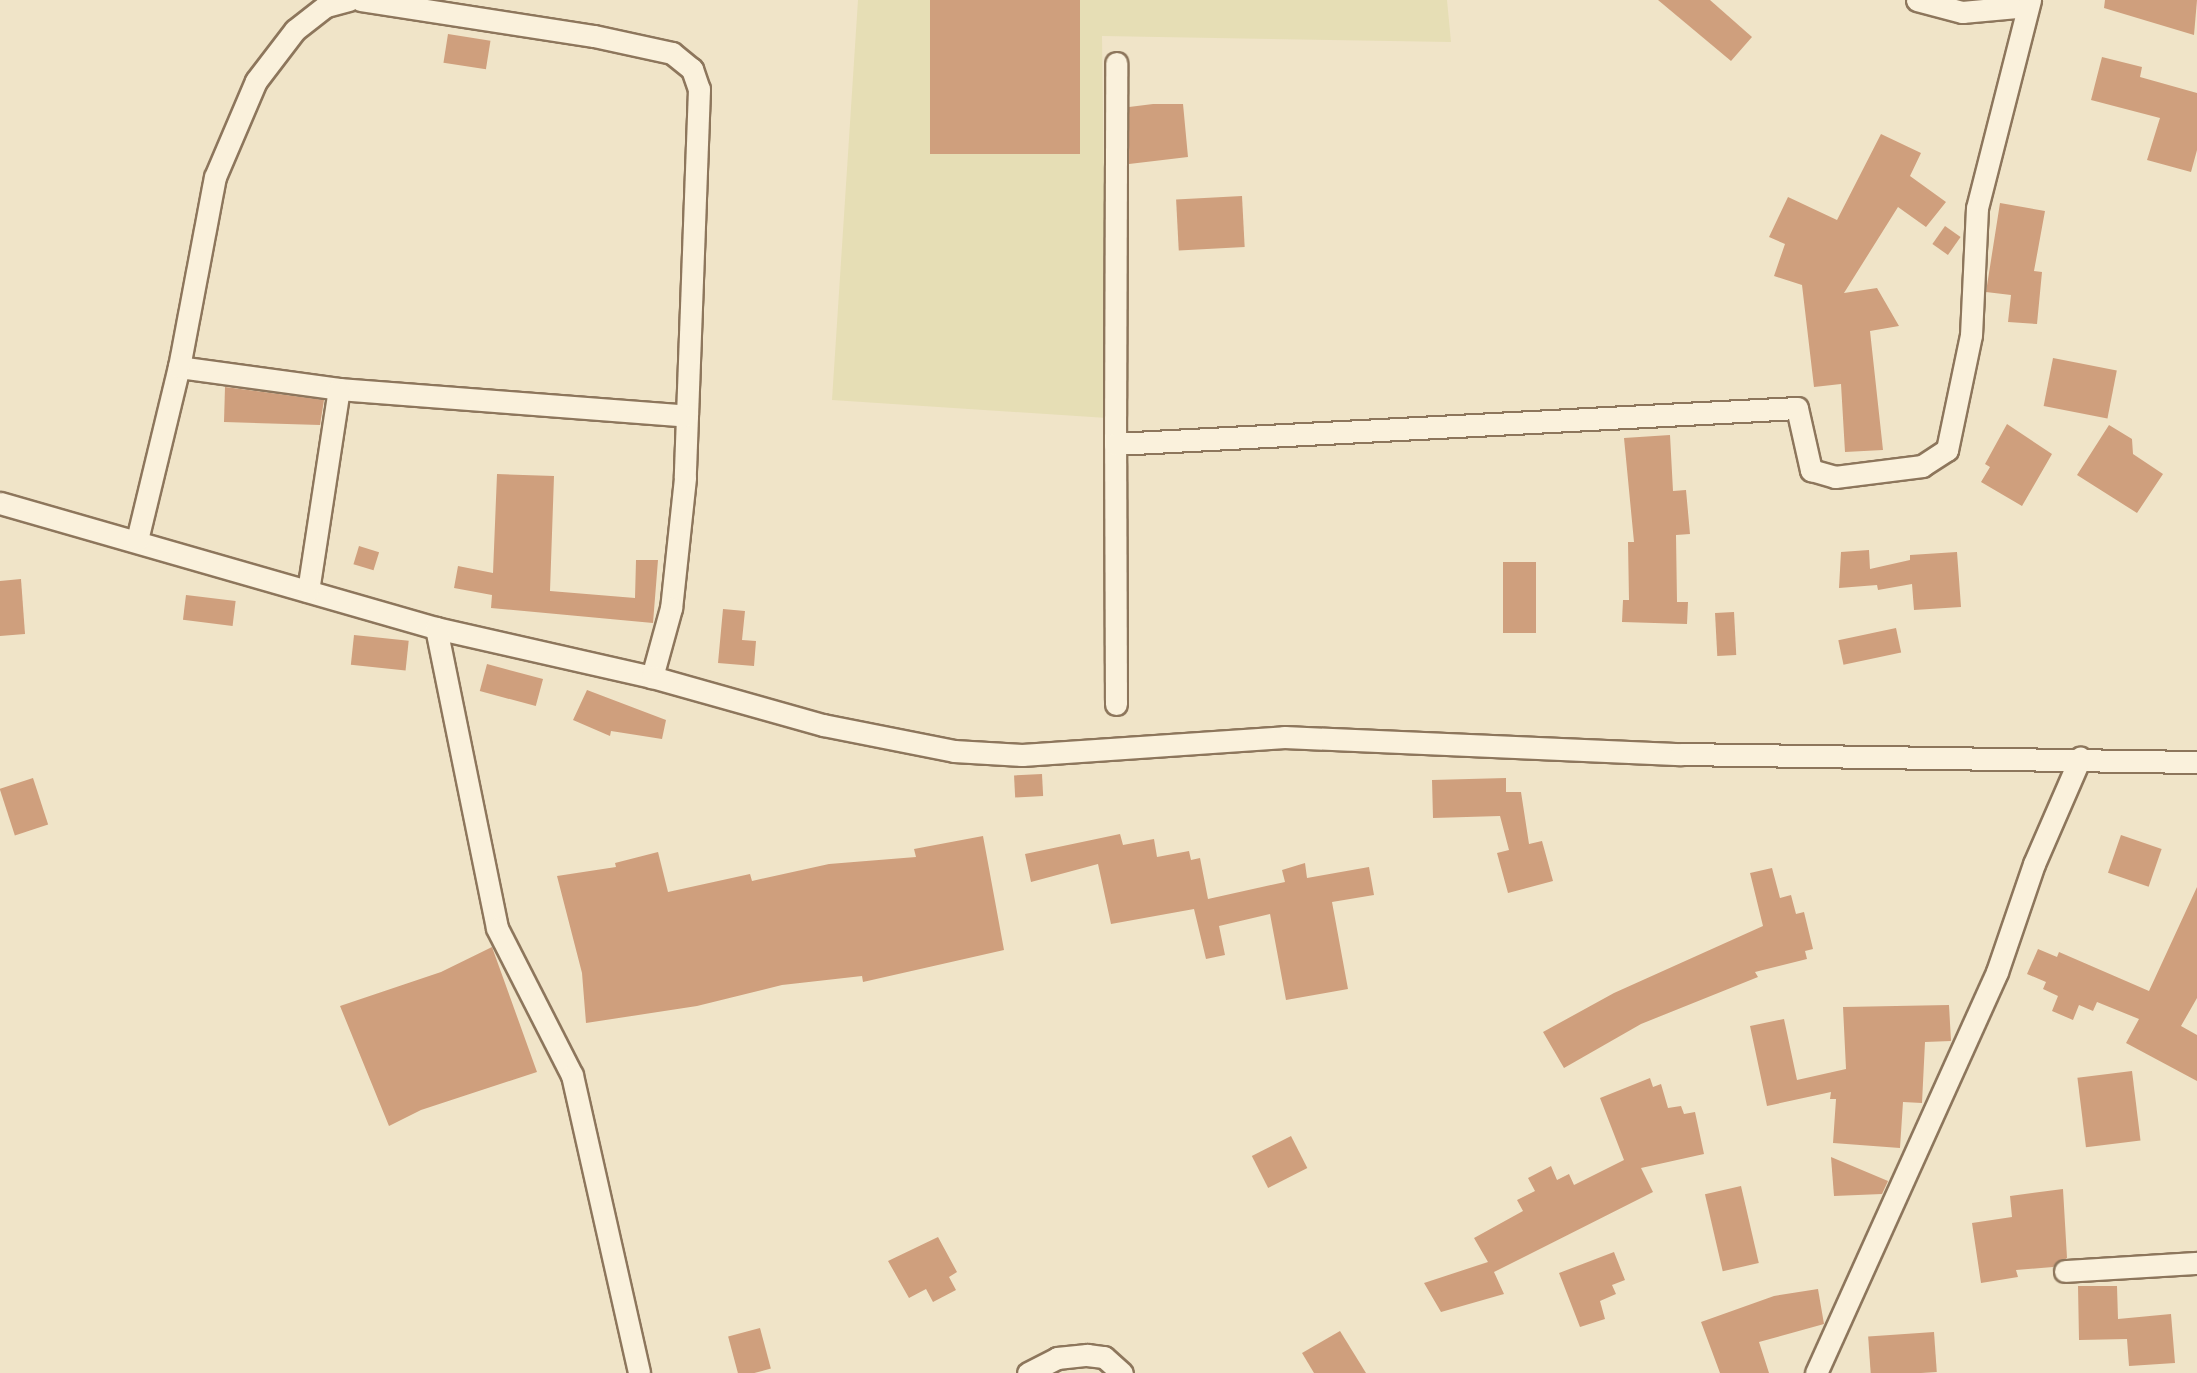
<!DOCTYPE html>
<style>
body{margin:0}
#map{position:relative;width:2197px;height:1373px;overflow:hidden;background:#f0e4c8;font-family:Georgia,serif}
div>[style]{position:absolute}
.farmland>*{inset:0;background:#e6deb5}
.building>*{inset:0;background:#cf9f7d;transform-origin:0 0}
.roads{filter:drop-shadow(2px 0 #8d765c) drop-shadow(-2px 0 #8d765c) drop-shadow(0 2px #8d765c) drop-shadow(0 -2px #8d765c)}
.minor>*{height:21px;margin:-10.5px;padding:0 10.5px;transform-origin:10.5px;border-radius:10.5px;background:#faf1dc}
span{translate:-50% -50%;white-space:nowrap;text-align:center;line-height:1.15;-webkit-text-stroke:5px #f7eed8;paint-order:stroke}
</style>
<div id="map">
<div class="farmland">
<i style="clip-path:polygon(858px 0,1447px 0,1451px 42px,1102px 36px,1107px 418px,832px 400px)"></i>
</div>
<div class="building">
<i style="left:930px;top:0;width:150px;height:154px"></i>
<i style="clip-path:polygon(1658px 0,1710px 0,1752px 37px,1731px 61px)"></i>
<i style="clip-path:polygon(2105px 0,2197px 0,2194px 35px,2104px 8px)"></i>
<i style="left:448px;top:34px;width:43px;height:29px;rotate:9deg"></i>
<i style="clip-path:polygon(2102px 57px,2142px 67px,2140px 77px,2197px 93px,2197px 150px,2191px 172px,2147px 160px,2160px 118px,2091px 100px)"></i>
<i style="clip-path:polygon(1153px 104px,1183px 104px,1188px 157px,1129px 164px,1129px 107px)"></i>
<i style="clip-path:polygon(1881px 134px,1921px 153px,1910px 176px,1946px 202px,1926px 227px,1898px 207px,1844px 293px,1877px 288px,1899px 326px,1870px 331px,1883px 450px,1845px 452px,1841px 384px,1814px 387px,1802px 285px,1774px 276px,1785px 244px,1769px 237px,1788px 197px,1837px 220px)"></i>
<i style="left:1242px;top:196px;width:51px;height:66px;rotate:87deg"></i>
<i style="clip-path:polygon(2000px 203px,2045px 211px,2034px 271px,2042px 272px,2037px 324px,2008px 322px,2011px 295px,1986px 292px)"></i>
<i style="left:1945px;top:226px;width:19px;height:22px;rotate:35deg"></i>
<i style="left:2053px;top:358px;width:65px;height:49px;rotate:11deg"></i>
<i style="clip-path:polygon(225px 387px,324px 400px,320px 425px,224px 422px)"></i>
<i style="clip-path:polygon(2007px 424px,2052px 454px,2022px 506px,1981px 482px,1990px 467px,1985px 464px)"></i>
<i style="clip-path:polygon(2109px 425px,2132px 439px,2133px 454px,2163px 474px,2137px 513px,2077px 475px)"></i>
<i style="clip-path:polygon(1670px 435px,1673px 491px,1686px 490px,1690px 534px,1676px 535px,1677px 602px,1688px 602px,1687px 624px,1622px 622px,1623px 600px,1629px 600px,1628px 542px,1634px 542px,1624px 438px)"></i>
<i style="clip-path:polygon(497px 474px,554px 476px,550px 591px,635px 598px,636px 560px,658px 560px,653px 623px,491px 608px,492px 595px,454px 588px,458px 566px,493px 573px)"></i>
<i style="left:359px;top:546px;width:21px;height:19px;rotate:17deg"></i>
<i style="clip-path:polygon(1869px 550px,1870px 569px,1910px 560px,1910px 555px,1957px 552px,1961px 607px,1914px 610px,1912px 584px,1878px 590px,1877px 585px,1839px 588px,1841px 552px)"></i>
<i style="left:1503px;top:562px;width:33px;height:71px"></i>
<i style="clip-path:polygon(21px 579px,25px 634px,0 636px,0 581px)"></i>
<i style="left:186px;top:595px;width:50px;height:25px;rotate:7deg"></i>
<i style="clip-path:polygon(723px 609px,745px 611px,742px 640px,756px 641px,754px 666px,718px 663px)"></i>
<i style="left:1734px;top:612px;width:43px;height:19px;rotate:87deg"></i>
<i style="left:1896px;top:628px;width:25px;height:59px;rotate:78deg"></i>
<i style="left:354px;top:635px;width:55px;height:30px;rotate:6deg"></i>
<i style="left:487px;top:664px;width:58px;height:28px;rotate:15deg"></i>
<i style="clip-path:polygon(587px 690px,666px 720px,662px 739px,611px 731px,610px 736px,573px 720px)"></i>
<i style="left:1042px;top:774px;width:22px;height:28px;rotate:87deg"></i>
<i style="left:33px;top:778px;width:49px;height:35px;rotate:72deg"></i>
<i style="clip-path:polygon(1506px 778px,1506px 792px,1521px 792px,1529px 844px,1542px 841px,1553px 881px,1508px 893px,1497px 853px,1509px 850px,1500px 816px,1433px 818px,1432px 780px)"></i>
<i style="clip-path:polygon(1120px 834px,1123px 845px,1154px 839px,1157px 857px,1189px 851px,1191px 860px,1200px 858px,1208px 899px,1285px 882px,1282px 870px,1305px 863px,1307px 878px,1369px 867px,1374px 895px,1332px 902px,1348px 989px,1286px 1000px,1270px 914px,1219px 926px,1225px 955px,1206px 959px,1194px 909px,1111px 924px,1098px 864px,1031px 882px,1025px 854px)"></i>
<i style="left:2121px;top:835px;width:43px;height:40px;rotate:19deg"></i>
<i style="clip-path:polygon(983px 836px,1004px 950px,863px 982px,862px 976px,782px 985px,697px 1006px,586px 1023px,582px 973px,557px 876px,616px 867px,615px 863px,658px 852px,668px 892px,750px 874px,752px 881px,829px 864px,916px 857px,914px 849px)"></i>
<i style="clip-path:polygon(1772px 868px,1780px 898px,1791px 895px,1796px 914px,1804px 912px,1813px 949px,1805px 951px,1807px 959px,1755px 972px,1758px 977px,1641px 1024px,1564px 1068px,1543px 1032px,1614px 993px,1763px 926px,1750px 873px)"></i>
<i style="clip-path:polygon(2197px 887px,2197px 998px,2181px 1026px,2197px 1035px,2197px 1081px,2126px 1043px,2139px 1019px,2097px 1002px,2093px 1011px,2079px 1005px,2073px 1020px,2052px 1011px,2058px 996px,2043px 989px,2046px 982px,2027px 974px,2038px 949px,2057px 957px,2059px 952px,2149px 991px)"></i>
<i style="clip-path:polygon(492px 947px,537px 1072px,421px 1110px,389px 1126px,340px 1006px,441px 972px)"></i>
<i style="clip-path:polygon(1949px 1005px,1951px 1041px,1925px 1042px,1922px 1103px,1903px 1102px,1900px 1148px,1833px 1143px,1836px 1099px,1830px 1099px,1831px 1092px,1767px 1106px,1750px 1026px,1784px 1019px,1797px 1080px,1846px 1069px,1843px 1007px)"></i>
<i style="left:2132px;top:1071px;width:70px;height:55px;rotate:83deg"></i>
<i style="clip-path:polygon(1650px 1078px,1653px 1087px,1661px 1084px,1668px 1108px,1681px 1106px,1684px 1114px,1695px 1112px,1704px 1154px,1641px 1168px,1653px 1192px,1494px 1272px,1504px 1294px,1441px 1312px,1424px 1283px,1488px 1262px,1474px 1238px,1523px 1211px,1517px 1200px,1535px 1191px,1528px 1178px,1551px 1166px,1557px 1180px,1569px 1174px,1574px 1185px,1624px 1160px,1600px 1098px)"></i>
<i style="left:1291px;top:1136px;width:36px;height:44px;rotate:63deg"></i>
<i style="clip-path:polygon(1831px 1157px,1888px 1181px,1882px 1194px,1834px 1196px)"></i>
<i style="left:1741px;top:1186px;width:79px;height:37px;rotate:77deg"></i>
<i style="clip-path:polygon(2063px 1189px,2067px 1258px,2053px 1267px,2016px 1270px,2018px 1277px,1981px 1283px,1972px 1223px,2012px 1217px,2010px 1196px)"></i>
<i style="clip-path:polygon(938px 1237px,957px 1272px,949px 1277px,956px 1290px,933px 1302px,926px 1289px,909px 1298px,888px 1261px)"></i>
<i style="clip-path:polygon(1614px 1252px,1625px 1280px,1612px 1285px,1616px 1294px,1600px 1301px,1605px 1319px,1580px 1327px,1559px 1273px)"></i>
<i style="clip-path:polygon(2078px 1286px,2117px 1286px,2118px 1319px,2171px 1314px,2175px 1363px,2129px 1366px,2127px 1339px,2079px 1340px)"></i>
<i style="clip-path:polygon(1818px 1289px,1824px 1324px,1759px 1342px,1769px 1373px,1720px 1373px,1701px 1322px,1774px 1296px)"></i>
<i style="left:760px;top:1328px;width:42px;height:33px;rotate:75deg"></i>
<i style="clip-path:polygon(1340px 1331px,1366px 1373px,1314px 1373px,1302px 1353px)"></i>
<i style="left:1934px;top:1332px;width:40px;height:66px;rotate:86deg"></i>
</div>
<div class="roads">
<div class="minor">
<i style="left:361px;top:0;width:236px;rotate:8.8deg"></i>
<i style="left:594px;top:36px;width:80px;rotate:12.3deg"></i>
<i style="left:672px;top:53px;width:26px;rotate:39deg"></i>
<i style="left:692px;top:69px;width:21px;rotate:71deg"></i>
<i style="left:699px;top:89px;width:389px;rotate:92.1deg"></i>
<i style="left:685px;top:478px;width:131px;rotate:96.1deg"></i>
<i style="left:671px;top:608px;width:72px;rotate:105.4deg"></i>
<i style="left:1917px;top:0;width:47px;rotate:14.9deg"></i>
<i style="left:1962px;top:12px;width:66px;rotate:-5.2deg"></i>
<i style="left:179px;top:367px;width:162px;rotate:7.8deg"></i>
<i style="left:339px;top:389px;width:349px;rotate:4.4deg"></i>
<i style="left:1115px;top:444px;width:381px;rotate:-89.8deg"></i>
<i style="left:0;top:503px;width:454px;rotate:16deg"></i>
<i style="left:436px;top:628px;width:221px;rotate:12.8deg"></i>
<i style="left:652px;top:677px;width:178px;rotate:15.7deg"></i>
<i style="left:823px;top:725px;width:134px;rotate:11.2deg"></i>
<i style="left:954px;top:751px;width:68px;rotate:3.4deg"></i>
<i style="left:1022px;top:755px;width:263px;rotate:-3.9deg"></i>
<i style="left:1284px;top:737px;width:397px;rotate:2.5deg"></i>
<i style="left:1681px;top:754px;width:516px;rotate:0.89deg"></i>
<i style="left:137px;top:540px;width:178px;rotate:-76.4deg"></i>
<i style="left:179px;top:367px;width:193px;rotate:-79.3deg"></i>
<i style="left:215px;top:177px;width:104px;rotate:-66.9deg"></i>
<i style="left:256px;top:81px;width:64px;rotate:-52.6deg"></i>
<i style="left:295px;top:30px;width:39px;rotate:-38deg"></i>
<i style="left:326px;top:6px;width:24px;rotate:-15deg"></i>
<i style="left:308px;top:591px;width:204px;rotate:-81.3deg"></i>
<i style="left:436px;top:628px;width:306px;rotate:78.5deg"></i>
<i style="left:497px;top:928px;width:165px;rotate:63deg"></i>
<i style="left:572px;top:1075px;width:305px;rotate:77.3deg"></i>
<i style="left:1116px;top:704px;width:260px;rotate:-90.2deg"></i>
<i style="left:1115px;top:444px;width:683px;rotate:-3.02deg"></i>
<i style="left:1797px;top:408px;width:64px;rotate:77.3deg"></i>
<i style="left:1811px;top:470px;width:25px;rotate:16deg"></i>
<i style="left:1835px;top:477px;width:88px;rotate:-7.2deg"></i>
<i style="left:1922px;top:466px;width:30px;rotate:-33deg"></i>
<i style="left:1947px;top:450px;width:117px;rotate:-78.2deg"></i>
<i style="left:1971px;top:335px;width:127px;rotate:-87.3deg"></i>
<i style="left:1977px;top:208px;width:215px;rotate:-75.7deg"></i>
<i style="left:2065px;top:1271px;width:132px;rotate:-3.5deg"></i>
<i style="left:1028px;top:1373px;width:33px;rotate:-27deg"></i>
<i style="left:1057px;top:1358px;width:30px;rotate:-6deg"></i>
<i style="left:1087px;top:1355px;width:17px;rotate:7deg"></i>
<i style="left:1104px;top:1357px;width:24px;rotate:42deg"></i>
<i style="left:1816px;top:1373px;width:440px;rotate:-65.7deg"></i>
<i style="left:1997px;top:972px;width:114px;rotate:-71.1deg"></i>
<i style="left:2034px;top:864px;width:116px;rotate:-66.5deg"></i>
</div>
</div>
</div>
